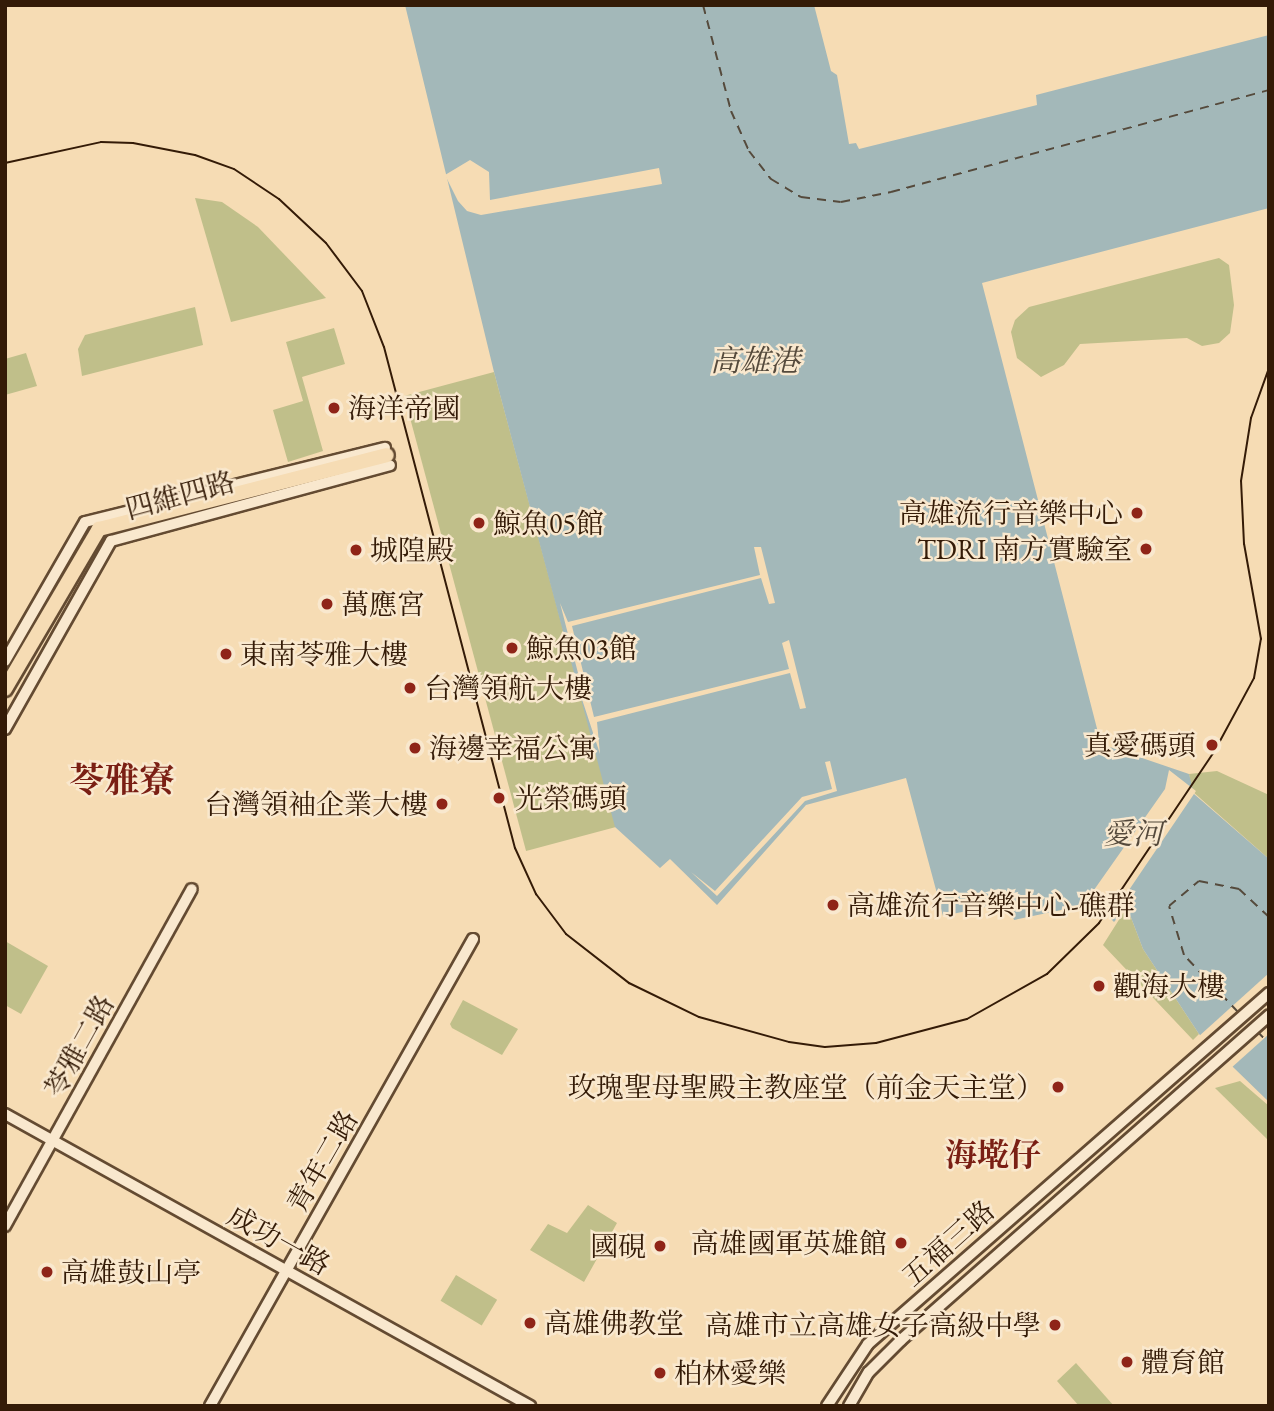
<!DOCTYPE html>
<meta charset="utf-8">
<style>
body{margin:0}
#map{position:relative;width:1274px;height:1411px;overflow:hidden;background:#f6dcb4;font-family:"EB Garamond","Noto Serif TC",serif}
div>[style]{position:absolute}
.green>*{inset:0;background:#c0bf8a;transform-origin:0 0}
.water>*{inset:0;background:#a3b8b9}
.pier>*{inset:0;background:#f6dcb4}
.ferry>*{height:2px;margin-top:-1px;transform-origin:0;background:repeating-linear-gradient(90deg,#554a3c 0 9px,transparent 0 16px)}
.roads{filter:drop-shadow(2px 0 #644b32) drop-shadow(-2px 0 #644b32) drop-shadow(0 2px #644b32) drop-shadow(0 -2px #644b32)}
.minor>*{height:10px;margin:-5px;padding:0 5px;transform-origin:5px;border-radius:5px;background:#f9e8ce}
.major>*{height:14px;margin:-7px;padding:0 7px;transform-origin:7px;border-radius:7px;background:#f6dcb4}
.tram>*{height:2px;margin:-1px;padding:0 1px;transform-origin:1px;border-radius:1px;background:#341b07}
.dots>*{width:19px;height:19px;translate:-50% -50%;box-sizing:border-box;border:4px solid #f9e8ce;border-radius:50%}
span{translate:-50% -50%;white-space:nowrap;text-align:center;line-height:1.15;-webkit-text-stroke:5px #f9e8ce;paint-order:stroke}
.poi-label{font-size:28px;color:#341b07}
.left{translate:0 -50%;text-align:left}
.right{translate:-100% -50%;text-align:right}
.street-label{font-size:28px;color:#341b07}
.water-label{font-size:30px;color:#554a3c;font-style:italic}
.quarter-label{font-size:32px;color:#7a1f14;font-weight:700}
.district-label{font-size:35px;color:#7a1f14;font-weight:700}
.frame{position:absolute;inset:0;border:7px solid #341b07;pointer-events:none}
</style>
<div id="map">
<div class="green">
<i style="clip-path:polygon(195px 198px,222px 202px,258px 227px,326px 298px,231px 322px)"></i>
<i style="clip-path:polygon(1219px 258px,1229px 265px,1234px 305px,1230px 333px,1219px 343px,1202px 346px,1187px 338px,1080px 344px,1064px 365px,1041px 377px,1017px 358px,1011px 332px,1015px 320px,1029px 307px)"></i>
<i style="clip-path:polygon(195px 307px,203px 345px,82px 376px,78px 349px,85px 335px)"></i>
<i style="clip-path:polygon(334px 328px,345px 364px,302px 377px,323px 451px,288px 462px,273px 410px,303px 401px,286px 342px)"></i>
<i style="clip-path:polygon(26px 353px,37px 386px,5px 395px,5px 359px)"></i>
<i style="left:494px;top:372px;width:471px;height:93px;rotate:75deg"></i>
<i style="clip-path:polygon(1217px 771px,1269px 795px,1269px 859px,1192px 791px,1189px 774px)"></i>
<i style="clip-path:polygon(1127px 907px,1143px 949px,1199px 1034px,1193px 1040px,1103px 945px)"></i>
<i style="clip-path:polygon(5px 941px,48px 966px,21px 1014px,5px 1005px)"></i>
<i style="clip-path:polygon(463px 1000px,518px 1029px,502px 1055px,452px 1028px,450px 1024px)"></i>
<i style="clip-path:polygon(1240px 1081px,1269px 1106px,1269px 1141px,1215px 1088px)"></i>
<i style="clip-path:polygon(588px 1205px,617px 1223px,584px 1282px,530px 1250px,548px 1224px,567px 1233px)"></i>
<i style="left:456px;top:1275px;width:48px;height:30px;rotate:31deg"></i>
<i style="clip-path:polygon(1076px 1363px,1114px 1406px,1079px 1406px,1057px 1381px)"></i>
</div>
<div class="water">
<i style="clip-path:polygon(405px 5px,814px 5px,831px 71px,837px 75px,849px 144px,856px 143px,859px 149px,1037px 105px,1036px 95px,1269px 35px,1269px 208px,982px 283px,1101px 744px,1189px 774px,1194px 794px,1269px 859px,1269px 1102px,1199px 1034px,1143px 949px,1127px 907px,1114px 922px,1095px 903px,1014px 920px,1009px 902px,943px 916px,906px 778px,806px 805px,717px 905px,670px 859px,660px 868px,615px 827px,494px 372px)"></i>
</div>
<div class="pier">
<i style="clip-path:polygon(470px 160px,489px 172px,490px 200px,659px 168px,662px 184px,481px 215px,467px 211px,458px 201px,445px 175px)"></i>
<i style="clip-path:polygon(754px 547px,761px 547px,775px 603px,769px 604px,761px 578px,572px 626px,594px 717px,789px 669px,782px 643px,789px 640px,806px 708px,800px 709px,790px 673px,597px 722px,600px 754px,574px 675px,578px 673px,560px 603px,568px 622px,760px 575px)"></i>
<i style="clip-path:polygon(830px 761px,837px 791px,805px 801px,717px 896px,691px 872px,715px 891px,802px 797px,832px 789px,825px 762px)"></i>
<i style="clip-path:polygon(1169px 770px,1196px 791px,1108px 921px,1094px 906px,1082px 907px,1165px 789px)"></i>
<i style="clip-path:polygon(1269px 973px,1269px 1034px,1230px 1069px,1198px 1037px)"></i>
</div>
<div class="ferry">
<i style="left:703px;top:5px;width:110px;rotate:75.2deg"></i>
<i style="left:731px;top:111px;width:44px;rotate:65.8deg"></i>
<i style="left:749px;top:151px;width:36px;rotate:52deg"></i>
<i style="left:771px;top:179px;width:35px;rotate:31deg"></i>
<i style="left:801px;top:197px;width:40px;rotate:7.1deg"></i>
<i style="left:841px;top:202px;width:51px;rotate:-11.3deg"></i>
<i style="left:891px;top:192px;width:392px;rotate:-15.1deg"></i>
<i style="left:1238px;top:1012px;width:79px;rotate:-133.5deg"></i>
<i style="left:1184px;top:955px;width:51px;rotate:-107deg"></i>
<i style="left:1169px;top:906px;width:39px;rotate:-40deg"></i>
<i style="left:1199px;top:881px;width:41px;rotate:11.3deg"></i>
<i style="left:1239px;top:889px;width:41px;rotate:43deg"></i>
<i style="left:1257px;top:1031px;width:18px;rotate:47deg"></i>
</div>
<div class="roads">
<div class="minor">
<i style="left:5px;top:661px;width:160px;rotate:-60.1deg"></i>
<i style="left:85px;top:522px;width:309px;rotate:-13.9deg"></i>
<i style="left:5px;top:729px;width:216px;rotate:-60.6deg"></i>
<i style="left:111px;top:541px;width:289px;rotate:-15.2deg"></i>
<i style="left:5px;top:1114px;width:601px;rotate:29.08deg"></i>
<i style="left:5px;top:1226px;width:385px;rotate:-61deg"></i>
<i style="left:210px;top:1406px;width:536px;rotate:-60.61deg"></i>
<i style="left:827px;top:1406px;width:74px;rotate:-56.5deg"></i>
<i style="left:868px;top:1344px;width:533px;rotate:-41.2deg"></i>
<i style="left:849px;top:1406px;width:39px;rotate:-60deg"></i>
<i style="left:869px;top:1372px;width:45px;rotate:-45deg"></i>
<i style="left:901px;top:1340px;width:491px;rotate:-41.4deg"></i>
</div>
<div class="major">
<i style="left:5px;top:689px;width:186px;rotate:-59.6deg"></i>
<i style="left:99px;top:529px;width:297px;rotate:-14.4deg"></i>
</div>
</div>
<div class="tram">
<i style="left:5px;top:163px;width:98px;rotate:-12.3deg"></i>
<i style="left:101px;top:142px;width:32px;rotate:2deg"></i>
<i style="left:133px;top:143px;width:63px;rotate:11deg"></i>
<i style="left:195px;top:155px;width:41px;rotate:19.7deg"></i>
<i style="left:234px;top:169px;width:54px;rotate:33.7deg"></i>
<i style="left:279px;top:199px;width:64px;rotate:43.1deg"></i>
<i style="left:326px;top:243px;width:60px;rotate:53.1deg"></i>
<i style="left:362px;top:291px;width:60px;rotate:68.6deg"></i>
<i style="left:384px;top:347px;width:518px;rotate:75.35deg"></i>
<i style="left:515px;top:848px;width:51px;rotate:65.5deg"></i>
<i style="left:536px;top:894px;width:50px;rotate:53.1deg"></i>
<i style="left:566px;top:934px;width:80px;rotate:37.9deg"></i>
<i style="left:629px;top:983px;width:78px;rotate:25.9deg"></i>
<i style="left:699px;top:1017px;width:93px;rotate:15.5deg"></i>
<i style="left:789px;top:1042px;width:36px;rotate:8deg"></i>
<i style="left:825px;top:1047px;width:51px;rotate:-4.5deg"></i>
<i style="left:876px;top:1043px;width:94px;rotate:-14.8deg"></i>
<i style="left:967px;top:1019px;width:92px;rotate:-29.4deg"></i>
<i style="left:1047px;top:974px;width:73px;rotate:-44.4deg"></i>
<i style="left:1099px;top:923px;width:206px;rotate:-56.1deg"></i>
<i style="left:1214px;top:752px;width:84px;rotate:-61.6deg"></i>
<i style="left:1254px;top:678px;width:40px;rotate:-80deg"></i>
<i style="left:1261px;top:639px;width:97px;rotate:-100.1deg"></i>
<i style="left:1244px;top:544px;width:63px;rotate:-92.7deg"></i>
<i style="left:1241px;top:481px;width:64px;rotate:-81deg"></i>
<i style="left:1251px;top:418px;width:53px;rotate:-70.2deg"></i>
</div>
<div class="dots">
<i style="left:334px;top:408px;background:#8f2418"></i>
<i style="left:1137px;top:513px;background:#8f2418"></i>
<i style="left:479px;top:523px;background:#8f2418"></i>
<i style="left:1146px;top:549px;background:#8f2418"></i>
<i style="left:356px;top:550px;background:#8f2418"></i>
<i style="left:327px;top:604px;background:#8f2418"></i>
<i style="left:512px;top:648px;background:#8f2418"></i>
<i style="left:226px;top:654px;background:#8f2418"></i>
<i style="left:410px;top:688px;background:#8f2418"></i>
<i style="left:1212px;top:745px;background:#8f2418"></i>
<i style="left:415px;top:748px;background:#8f2418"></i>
<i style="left:499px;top:798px;background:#8f2418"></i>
<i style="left:442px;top:804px;background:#8f2418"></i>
<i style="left:833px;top:905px;background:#8f2418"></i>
<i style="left:1099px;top:986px;background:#8f2418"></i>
<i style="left:1058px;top:1087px;background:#8f2418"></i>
<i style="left:901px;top:1243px;background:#8f2418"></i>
<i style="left:660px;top:1246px;background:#8f2418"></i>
<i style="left:47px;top:1272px;background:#8f2418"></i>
<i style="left:530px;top:1323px;background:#8f2418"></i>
<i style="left:1055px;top:1325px;background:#8f2418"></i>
<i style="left:1127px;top:1362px;background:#8f2418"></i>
<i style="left:660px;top:1373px;background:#8f2418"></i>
</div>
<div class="poi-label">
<span class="left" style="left:348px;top:408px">海洋帝國</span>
<span class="right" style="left:1123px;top:513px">高雄流行音樂中心</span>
<span class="left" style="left:493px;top:523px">鯨魚05館</span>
<span class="right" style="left:1132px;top:549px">TDRI 南方實驗室</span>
<span class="left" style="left:370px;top:550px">城隍殿</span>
<span class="left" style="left:341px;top:604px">萬應宮</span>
<span class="left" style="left:526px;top:648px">鯨魚03館</span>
<span class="left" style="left:240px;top:654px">東南苓雅大樓</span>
<span class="left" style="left:424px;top:688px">台灣領航大樓</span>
<span class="right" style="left:1196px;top:745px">真愛碼頭</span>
<span class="left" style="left:429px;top:748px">海邊幸福公寓</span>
<span class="left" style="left:515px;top:798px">光榮碼頭</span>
<span class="right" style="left:428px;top:804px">台灣領袖企業大樓</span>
<span class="left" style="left:847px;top:905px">高雄流行音樂中心-礁群</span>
<span class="left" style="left:1113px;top:986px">觀海大樓</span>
<span class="right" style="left:1044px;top:1087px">玫瑰聖母聖殿主教座堂（前金天主堂）</span>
<span class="right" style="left:887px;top:1243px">高雄國軍英雄館</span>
<span class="right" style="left:646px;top:1246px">國硯</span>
<span class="left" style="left:61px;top:1272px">高雄鼓山亭</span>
<span class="left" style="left:544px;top:1323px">高雄佛教堂</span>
<span class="right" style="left:1041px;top:1325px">高雄市立高雄女子高級中學</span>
<span class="left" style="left:1141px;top:1362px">體育館</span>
<span class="left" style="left:674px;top:1373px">柏林愛樂</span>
</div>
<div class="street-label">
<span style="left:180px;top:495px;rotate:-15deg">四維四路</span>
<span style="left:79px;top:1046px;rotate:-61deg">苓雅二路</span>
<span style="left:322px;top:1161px;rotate:-60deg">青年二路</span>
<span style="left:279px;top:1240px;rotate:29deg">成功一路</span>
<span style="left:948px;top:1243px;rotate:-42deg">五福三路</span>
</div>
<div class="water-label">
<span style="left:755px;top:361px">高雄港</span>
<span style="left:1133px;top:834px">愛河</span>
</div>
<div class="quarter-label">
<span style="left:993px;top:1155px">海墘仔</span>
</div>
<div class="district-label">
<span style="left:122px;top:780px">苓雅寮</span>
</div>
<div class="frame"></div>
</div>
